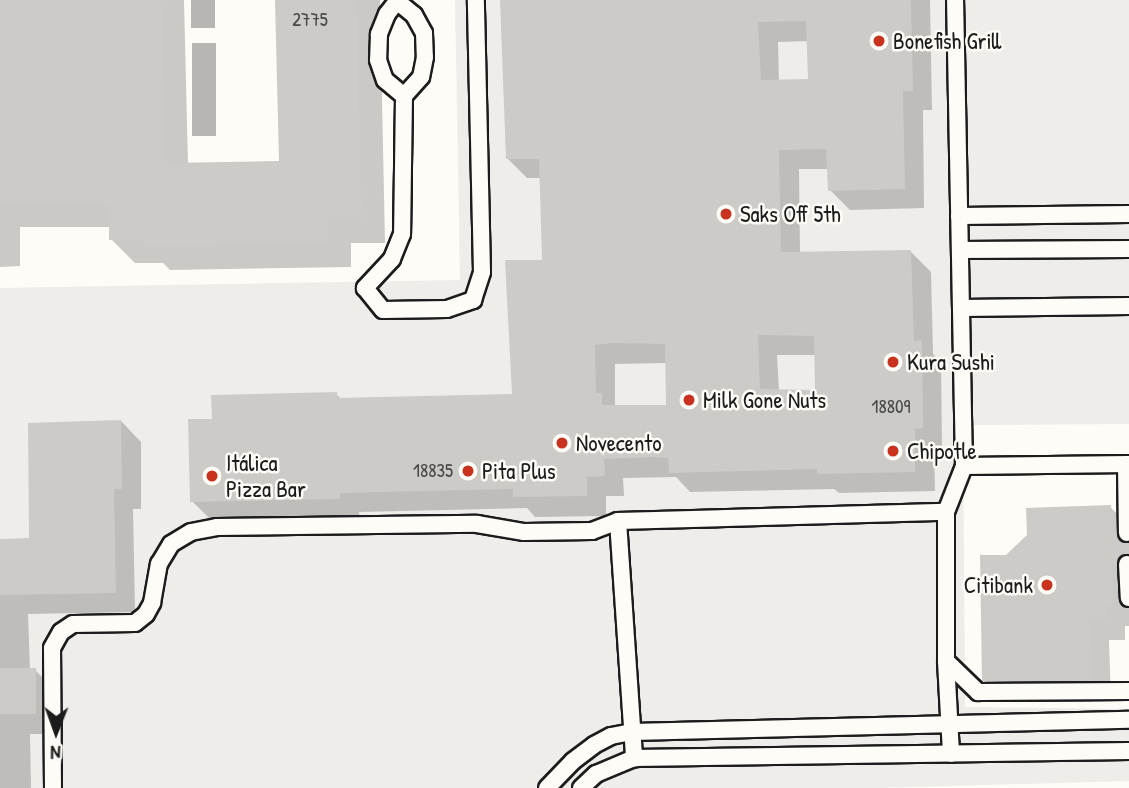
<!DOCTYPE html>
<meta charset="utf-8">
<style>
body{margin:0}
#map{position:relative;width:1129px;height:788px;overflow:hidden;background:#fdfcf7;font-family:"Patrick Hand",sans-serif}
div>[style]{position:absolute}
.built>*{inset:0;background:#eeede9}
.water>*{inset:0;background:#b7b6b2;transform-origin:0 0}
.shadow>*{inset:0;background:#0003}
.building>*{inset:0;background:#cccbc8;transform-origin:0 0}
.roads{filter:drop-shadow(2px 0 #1c1c1c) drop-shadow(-2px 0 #1c1c1c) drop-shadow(0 2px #1c1c1c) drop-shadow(0 -2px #1c1c1c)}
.service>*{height:16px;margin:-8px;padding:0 8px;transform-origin:8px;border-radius:8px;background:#fdfcf7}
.dots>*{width:19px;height:19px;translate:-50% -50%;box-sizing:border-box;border:4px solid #fdfcf7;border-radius:50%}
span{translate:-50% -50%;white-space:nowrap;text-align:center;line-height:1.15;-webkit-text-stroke:5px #fdfcf7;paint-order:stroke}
.number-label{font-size:19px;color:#484847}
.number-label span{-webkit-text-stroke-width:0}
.poi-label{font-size:23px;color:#1c1c1c}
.left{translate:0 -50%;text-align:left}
.right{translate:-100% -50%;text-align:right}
.north{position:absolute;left:21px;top:697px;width:70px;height:70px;-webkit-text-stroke:5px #fdfcf7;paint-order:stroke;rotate:181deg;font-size:19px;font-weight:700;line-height:28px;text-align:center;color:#1c1c1c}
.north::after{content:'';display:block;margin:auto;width:24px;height:32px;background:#1c1c1c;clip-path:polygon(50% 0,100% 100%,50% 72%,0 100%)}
</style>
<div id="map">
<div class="built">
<i style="clip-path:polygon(455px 0,1129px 0,1129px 424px,963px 425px,965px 707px,1129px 709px,1129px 781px,877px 788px,0 788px,0 288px,460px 280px)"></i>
</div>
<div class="water">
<i style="left:191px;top:0;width:24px;height:28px"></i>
<i style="left:192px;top:43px;width:24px;height:93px"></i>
</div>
<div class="shadow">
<i style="clip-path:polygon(0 0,184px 0,188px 164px,280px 163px,277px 0,380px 0,385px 243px,351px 243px,351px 267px,170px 270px,163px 263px,135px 263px,111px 239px,111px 227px,20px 227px,20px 266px,0 267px)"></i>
<i style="clip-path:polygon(evenodd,502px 0,930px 0,932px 110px,923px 110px,924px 208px,850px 210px,830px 190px,829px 169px,799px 169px,800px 253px,911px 252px,931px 272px,933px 354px,941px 362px,942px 448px,934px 448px,935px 491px,839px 493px,834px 489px,690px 492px,676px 477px,623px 478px,624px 496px,606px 496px,606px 516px,535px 517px,527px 508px,359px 512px,360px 519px,212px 521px,192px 501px,336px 394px,342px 400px,514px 396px,544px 261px,541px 178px,527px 178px,507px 158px,502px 0,809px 41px,810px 81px,779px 82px,778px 42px,809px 41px,502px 0,777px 355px,816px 355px,817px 392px,779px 391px,777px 355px,502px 0,667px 363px,668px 407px,615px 406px,615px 364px,667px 363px)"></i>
<i style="clip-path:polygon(121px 421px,141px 442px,141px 509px,133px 509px,135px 612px,28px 614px,30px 670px,35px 670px,55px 690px,56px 734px,30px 734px,31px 788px,0 788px,0 541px,31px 540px)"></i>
<i style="clip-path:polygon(1110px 507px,1129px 525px,1129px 626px,1125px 626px,1125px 640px,1109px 640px,1111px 700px,1004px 701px,984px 681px,1007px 557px)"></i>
</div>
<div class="building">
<i style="clip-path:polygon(0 0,161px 0,165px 163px,279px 161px,275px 0,357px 0,361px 219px,328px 220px,328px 243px,144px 247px,144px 240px,109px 240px,109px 204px,0 204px)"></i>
<i style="clip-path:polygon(evenodd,500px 0,911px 0,913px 91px,903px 91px,905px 189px,828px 191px,826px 149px,779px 150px,781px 252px,911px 250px,914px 341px,922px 340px,923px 428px,915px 429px,915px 472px,817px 474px,817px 469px,669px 473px,668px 458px,655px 457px,604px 459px,605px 476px,587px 477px,587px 496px,513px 497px,513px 489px,340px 493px,340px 499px,190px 502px,188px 419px,212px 419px,211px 395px,337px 392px,337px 398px,512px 394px,505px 260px,542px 260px,539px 159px,506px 159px,500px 0,806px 21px,808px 79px,761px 80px,758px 22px,806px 21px,500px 0,758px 335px,814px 336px,815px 390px,760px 389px,758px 335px,500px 0,613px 343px,665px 344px,666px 405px,602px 405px,602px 393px,596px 393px,595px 345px,613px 343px)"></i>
<i style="clip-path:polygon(121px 420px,122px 489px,114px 489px,116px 593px,0 595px,0 539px,29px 538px,28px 423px)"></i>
<i style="clip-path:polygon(1111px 505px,1112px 533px,1117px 533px,1121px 542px,1129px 543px,1129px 554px,1122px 555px,1117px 564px,1112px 564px,1114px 606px,1105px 606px,1106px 621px,1090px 620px,1092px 681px,982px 681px,980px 555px,1006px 555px,1027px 535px,1026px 508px)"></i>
<i style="left:0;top:668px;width:36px;height:46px"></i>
</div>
<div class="roads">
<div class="service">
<i style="left:398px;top:0;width:18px;rotate:128deg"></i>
<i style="left:387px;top:14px;width:22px;rotate:112deg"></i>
<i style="left:379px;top:34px;width:26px;rotate:92deg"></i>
<i style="left:378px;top:60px;width:21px;rotate:71deg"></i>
<i style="left:385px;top:80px;width:25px;rotate:40deg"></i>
<i style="left:398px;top:2px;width:21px;rotate:39deg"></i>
<i style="left:414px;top:15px;width:21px;rotate:61deg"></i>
<i style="left:424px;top:33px;width:24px;rotate:88deg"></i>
<i style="left:425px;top:57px;width:20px;rotate:101deg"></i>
<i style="left:421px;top:77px;width:25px;rotate:132deg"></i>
<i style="left:404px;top:96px;width:138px;rotate:90.8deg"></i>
<i style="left:402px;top:234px;width:27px;rotate:112deg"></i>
<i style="left:392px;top:259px;width:40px;rotate:133deg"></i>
<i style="left:365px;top:288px;width:28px;rotate:51deg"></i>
<i style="left:383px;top:310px;width:64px;rotate:-0.9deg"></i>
<i style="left:447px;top:309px;width:28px;rotate:-19deg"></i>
<i style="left:473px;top:300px;width:29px;rotate:-72deg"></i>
<i style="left:482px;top:272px;width:272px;rotate:-91.3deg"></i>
<i style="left:959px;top:216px;width:170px;rotate:-0.7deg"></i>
<i style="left:960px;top:250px;width:169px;rotate:-0.3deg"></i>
<i style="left:961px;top:308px;width:168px;rotate:-0.7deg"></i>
<i style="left:1126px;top:464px;width:69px;rotate:89.2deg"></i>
<i style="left:964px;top:466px;width:165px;rotate:-0.7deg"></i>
<i style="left:946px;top:512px;width:49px;rotate:-68.6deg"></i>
<i style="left:964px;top:466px;width:466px;rotate:-91.1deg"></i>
<i style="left:618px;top:521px;width:238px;rotate:86.1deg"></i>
<i style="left:1127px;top:564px;width:34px;rotate:87deg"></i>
<i style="left:946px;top:661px;width:45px;rotate:44.1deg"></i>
<i style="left:978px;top:692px;width:151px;rotate:-0.4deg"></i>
<i style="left:53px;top:788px;width:140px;rotate:-90.4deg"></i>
<i style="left:52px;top:648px;width:18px;rotate:-61deg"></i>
<i style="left:61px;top:632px;width:14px;rotate:-34deg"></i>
<i style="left:73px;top:624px;width:62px;rotate:-0.9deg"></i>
<i style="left:135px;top:623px;width:14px;rotate:-39deg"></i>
<i style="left:146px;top:614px;width:13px;rotate:-61deg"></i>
<i style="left:152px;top:603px;width:40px;rotate:-80deg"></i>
<i style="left:159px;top:564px;width:23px;rotate:-59deg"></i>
<i style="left:171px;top:544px;width:23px;rotate:-31deg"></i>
<i style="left:191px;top:532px;width:26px;rotate:-11deg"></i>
<i style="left:217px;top:527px;width:260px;rotate:-0.7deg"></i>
<i style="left:477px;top:524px;width:48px;rotate:9.7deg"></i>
<i style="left:524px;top:532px;width:68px;rotate:-0.8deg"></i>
<i style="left:592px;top:531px;width:28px;rotate:-21deg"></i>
<i style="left:618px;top:521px;width:328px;rotate:-1.6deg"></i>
<i style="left:946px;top:512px;width:149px;rotate:90deg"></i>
<i style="left:946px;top:661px;width:93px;rotate:86.9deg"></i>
<i style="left:547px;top:788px;width:37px;rotate:-46deg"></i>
<i style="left:573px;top:761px;width:26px;rotate:-37deg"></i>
<i style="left:594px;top:745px;width:19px;rotate:-28deg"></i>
<i style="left:611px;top:736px;width:21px;rotate:-11deg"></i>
<i style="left:632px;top:732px;width:497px;rotate:-1.4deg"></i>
<i style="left:581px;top:788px;width:21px;rotate:-43deg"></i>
<i style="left:596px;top:774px;width:41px;rotate:-22.8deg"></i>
<i style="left:634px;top:758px;width:495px;rotate:-0.8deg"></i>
</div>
</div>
<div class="dots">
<i style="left:879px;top:41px;background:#c8321e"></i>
<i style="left:726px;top:214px;background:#c8321e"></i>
<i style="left:893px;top:362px;background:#c8321e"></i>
<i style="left:689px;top:400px;background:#c8321e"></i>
<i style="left:562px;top:443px;background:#c8321e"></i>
<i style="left:893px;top:451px;background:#c8321e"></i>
<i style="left:468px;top:471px;background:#c8321e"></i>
<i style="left:212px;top:476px;background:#c8321e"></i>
<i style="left:1047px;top:585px;background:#c8321e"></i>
</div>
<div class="number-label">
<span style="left:310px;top:20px">2775</span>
<span style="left:891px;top:407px">18809</span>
<span style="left:433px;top:471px">18835</span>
</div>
<div class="poi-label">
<span class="left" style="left:893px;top:41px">Bonefish Grill</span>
<span class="left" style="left:740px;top:214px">Saks Off 5th</span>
<span class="left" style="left:907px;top:362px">Kura Sushi</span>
<span class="left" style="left:703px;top:400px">Milk Gone Nuts</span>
<span class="left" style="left:576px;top:443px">Novecento</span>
<span class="left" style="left:907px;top:451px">Chipotle</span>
<span class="left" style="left:226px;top:476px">Itálica<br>Pizza Bar</span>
<span class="left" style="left:482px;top:471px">Pita Plus</span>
<span class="right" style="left:1033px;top:585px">Citibank</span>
</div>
<div class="north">N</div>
</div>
